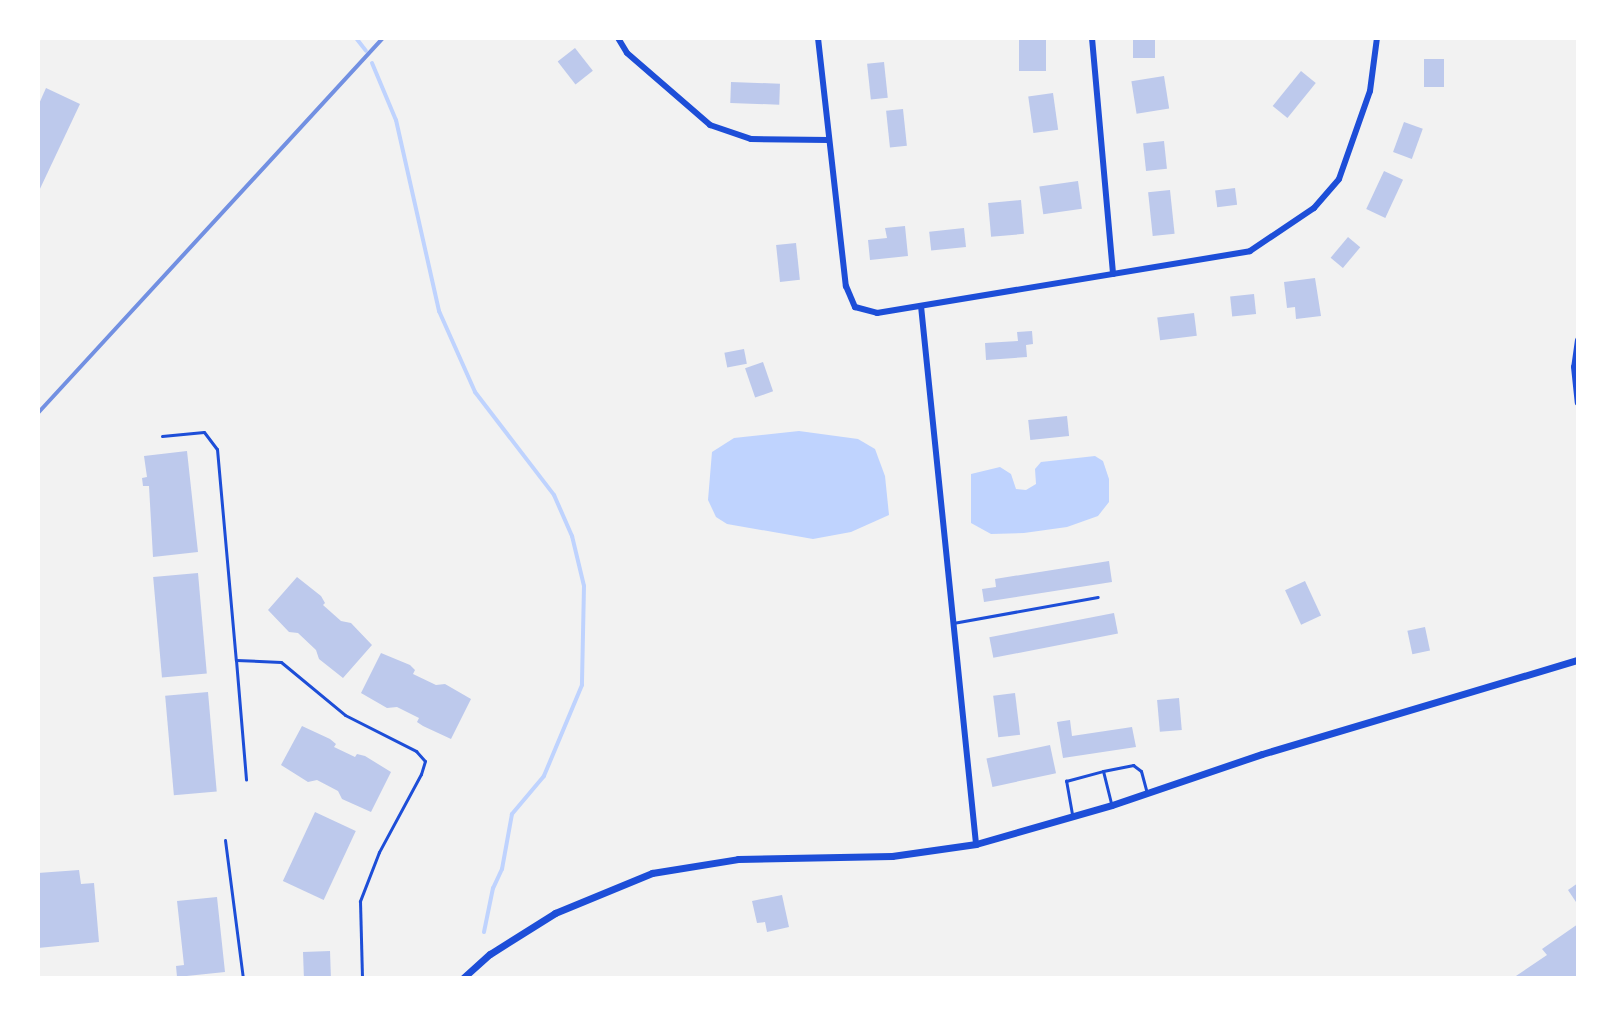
<!DOCTYPE html>
<style>
body{margin:0}
#map{position:relative;width:1616px;height:1016px;overflow:hidden;background:#f2f2f2;font-family:Helvetica,sans-serif}
div>[style]{position:absolute}
.water>*{inset:0;background:#bfd3fe}
.stream>*{height:4px;margin:-2px;padding:0 2px;transform-origin:2px;border-radius:2px;background:#bfd3fe}
.building>*{inset:0;background:#bdc9ec;transform-origin:0 0}
.service>*{height:3px;margin:-1.5px;padding:0 1.5px;transform-origin:1.5px;border-radius:1.5px;background:#1d4ed8}
.minor>*{height:6px;margin:-3px;padding:0 3px;transform-origin:3px;border-radius:3px;background:#1d4ed8}
.tertiary>*{height:7px;margin:-3.5px;padding:0 3.5px;transform-origin:3.5px;border-radius:3.5px;background:#1d4ed8}
.rail>*{height:4px;margin:-2px;padding:0 2px;transform-origin:2px;border-radius:2px;background:#7290e2}
span{translate:-50% -50%;white-space:nowrap;text-align:center;line-height:1.15;-webkit-text-stroke:8px #fff;paint-order:stroke}
.frame{position:absolute;inset:0;border:40px solid #fff;pointer-events:none}
</style>
<div id="map">
<div class="water">
<i style="clip-path:polygon(799px 431px,858px 439px,875px 449px,885px 476px,889px 515px,851px 532px,813px 539px,727px 524px,716px 517px,708px 500px,712px 452px,734px 438px)"></i>
<i style="clip-path:polygon(1095px 456px,1103px 461px,1109px 479px,1109px 502px,1098px 516px,1067px 527px,1024px 533px,991px 534px,971px 523px,971px 474px,1000px 467px,1011px 474px,1016px 489px,1026px 490px,1036px 484px,1035px 469px,1041px 462px)"></i>
</div>
<div class="stream">
<i style="left:356px;top:38px;width:16px;rotate:52deg"></i>
<i style="left:372px;top:63px;width:62px;rotate:67.2deg"></i>
<i style="left:396px;top:120px;width:196px;rotate:77.3deg"></i>
<i style="left:439px;top:311px;width:89px;rotate:66deg"></i>
<i style="left:475px;top:392px;width:130px;rotate:52.5deg"></i>
<i style="left:554px;top:495px;width:45px;rotate:66.3deg"></i>
<i style="left:572px;top:536px;width:51px;rotate:76.5deg"></i>
<i style="left:584px;top:586px;width:99px;rotate:91.2deg"></i>
<i style="left:582px;top:685px;width:99px;rotate:112.7deg"></i>
<i style="left:544px;top:776px;width:50px;rotate:130.1deg"></i>
<i style="left:512px;top:814px;width:56px;rotate:100.3deg"></i>
<i style="left:502px;top:869px;width:21px;rotate:115deg"></i>
<i style="left:493px;top:888px;width:45px;rotate:101.6deg"></i>
</div>
<div class="building">
<i style="left:1019px;top:38px;width:27px;height:33px"></i>
<i style="left:1133px;top:38px;width:22px;height:20px"></i>
<i style="left:575px;top:48px;width:29px;height:22px;rotate:52deg"></i>
<i style="left:1424px;top:59px;width:20px;height:28px"></i>
<i style="left:884px;top:62px;width:36px;height:17px;rotate:84deg"></i>
<i style="left:1301px;top:71px;width:19px;height:45px;rotate:39deg"></i>
<i style="left:1164px;top:76px;width:33px;height:33px;rotate:81deg"></i>
<i style="left:731px;top:82px;width:49px;height:21px;rotate:2deg"></i>
<i style="clip-path:polygon(46px 88px,80px 104px,38px 193px,38px 106px)"></i>
<i style="left:1053px;top:93px;width:37px;height:25px;rotate:82deg"></i>
<i style="left:903px;top:109px;width:37px;height:17px;rotate:84deg"></i>
<i style="left:1404px;top:122px;width:20px;height:32px;rotate:20deg"></i>
<i style="left:1164px;top:141px;width:28px;height:21px;rotate:84deg"></i>
<i style="left:1384px;top:171px;width:21px;height:42px;rotate:25deg"></i>
<i style="left:1078px;top:181px;width:28px;height:39px;rotate:82deg"></i>
<i style="left:1235px;top:188px;width:17px;height:20px;rotate:83deg"></i>
<i style="left:1170px;top:190px;width:44px;height:22px;rotate:84deg"></i>
<i style="left:1021px;top:200px;width:34px;height:33px;rotate:85deg"></i>
<i style="clip-path:polygon(905px 226px,908px 256px,870px 260px,868px 240px,887px 238px,885px 228px)"></i>
<i style="left:964px;top:228px;width:19px;height:35px;rotate:84deg"></i>
<i style="left:1348px;top:237px;width:16px;height:27px;rotate:40deg"></i>
<i style="left:796px;top:243px;width:37px;height:20px;rotate:84deg"></i>
<i style="clip-path:polygon(1315px 278px,1321px 316px,1296px 319px,1295px 307px,1287px 308px,1284px 282px)"></i>
<i style="left:1254px;top:294px;width:20px;height:24px;rotate:84deg"></i>
<i style="left:1194px;top:313px;width:23px;height:37px;rotate:83deg"></i>
<i style="clip-path:polygon(1032px 331px,1033px 344px,1026px 345px,1027px 357px,986px 360px,985px 343px,1018px 341px,1017px 332px)"></i>
<i style="left:744px;top:349px;width:15px;height:20px;rotate:79deg"></i>
<i style="left:763px;top:362px;width:31px;height:19px;rotate:71deg"></i>
<i style="left:1067px;top:416px;width:20px;height:39px;rotate:84deg"></i>
<i style="clip-path:polygon(187px 451px,198px 552px,153px 557px,149px 486px,143px 486px,142px 478px,147px 477px,144px 456px)"></i>
<i style="clip-path:polygon(1109px 561px,1112px 582px,984px 602px,982px 589px,996px 587px,995px 579px)"></i>
<i style="left:198px;top:573px;width:101px;height:45px;rotate:85deg"></i>
<i style="clip-path:polygon(297px 577px,321px 596px,325px 603px,323px 605px,341px 621px,351px 623px,372px 645px,343px 678px,319px 659px,316px 650px,298px 633px,289px 632px,268px 610px)"></i>
<i style="left:1305px;top:581px;width:38px;height:22px;rotate:65deg"></i>
<i style="left:1114px;top:613px;width:21px;height:127px;rotate:79deg"></i>
<i style="left:1425px;top:627px;width:24px;height:18px;rotate:78deg"></i>
<i style="clip-path:polygon(381px 653px,410px 665px,415px 670px,413px 674px,436px 685px,445px 684px,471px 699px,451px 739px,423px 726px,417px 722px,419px 718px,397px 707px,387px 708px,361px 693px)"></i>
<i style="left:208px;top:692px;width:100px;height:43px;rotate:85deg"></i>
<i style="left:1015px;top:693px;width:42px;height:22px;rotate:83deg"></i>
<i style="left:1179px;top:698px;width:32px;height:22px;rotate:85deg"></i>
<i style="clip-path:polygon(1070px 720px,1072px 736px,1132px 727px,1136px 747px,1063px 758px,1057px 722px)"></i>
<i style="clip-path:polygon(302px 726px,330px 739px,336px 744px,334px 747px,355px 757px,357px 754px,365px 756px,391px 772px,371px 812px,342px 799px,338px 791px,317px 780px,308px 782px,281px 765px)"></i>
<i style="left:1050px;top:745px;width:29px;height:65px;rotate:78deg"></i>
<i style="left:315px;top:812px;width:45px;height:76px;rotate:25deg"></i>
<i style="clip-path:polygon(79px 870px,81px 884px,94px 883px,99px 942px,38px 948px,38px 873px)"></i>
<i style="clip-path:polygon(1578px 883px,1578px 905px,1568px 890px)"></i>
<i style="clip-path:polygon(782px 895px,789px 927px,767px 932px,765px 922px,757px 923px,752px 901px)"></i>
<i style="clip-path:polygon(217px 897px,225px 972px,177px 977px,176px 966px,184px 965px,177px 901px)"></i>
<i style="clip-path:polygon(1578px 924px,1578px 978px,1513px 978px,1547px 955px,1542px 949px)"></i>
<i style="left:330px;top:951px;width:27px;height:27px;rotate:88deg"></i>
</div>
<div class="service">
<i style="left:162px;top:436px;width:42px;rotate:-5.4deg"></i>
<i style="left:204px;top:432px;width:21px;rotate:53deg"></i>
<i style="left:217px;top:449px;width:212px;rotate:84.9deg"></i>
<i style="left:236px;top:660px;width:45px;rotate:2.5deg"></i>
<i style="left:281px;top:662px;width:83px;rotate:39.6deg"></i>
<i style="left:345px;top:715px;width:80px;rotate:26.9deg"></i>
<i style="left:416px;top:751px;width:13px;rotate:48deg"></i>
<i style="left:425px;top:761px;width:14px;rotate:107deg"></i>
<i style="left:421px;top:774px;width:89px;rotate:118.3deg"></i>
<i style="left:379px;top:852px;width:53px;rotate:111.2deg"></i>
<i style="left:360px;top:901px;width:77px;rotate:88.5deg"></i>
<i style="left:953px;top:623px;width:147px;rotate:-10.2deg"></i>
<i style="left:236px;top:660px;width:120px;rotate:85.2deg"></i>
<i style="left:1111px;top:803px;width:33px;rotate:-104deg"></i>
<i style="left:1103px;top:771px;width:31px;rotate:-11deg"></i>
<i style="left:1133px;top:765px;width:10px;rotate:37deg"></i>
<i style="left:1141px;top:771px;width:23px;rotate:75deg"></i>
<i style="left:1072px;top:814px;width:34px;rotate:-100deg"></i>
<i style="left:1066px;top:781px;width:38px;rotate:-15deg"></i>
<i style="left:225px;top:840px;width:139px;rotate:82.6deg"></i>
</div>
<div class="minor">
<i style="left:618px;top:38px;width:17px;rotate:59deg"></i>
<i style="left:627px;top:53px;width:110px;rotate:40.9deg"></i>
<i style="left:710px;top:125px;width:43px;rotate:18.9deg"></i>
<i style="left:751px;top:139px;width:78px;rotate:0.7deg"></i>
<i style="left:818px;top:38px;width:250px;rotate:83.6deg"></i>
<i style="left:846px;top:286px;width:23px;rotate:67deg"></i>
<i style="left:855px;top:307px;width:23px;rotate:15deg"></i>
<i style="left:877px;top:313px;width:378px;rotate:-9.4deg"></i>
<i style="left:1250px;top:251px;width:77px;rotate:-33.9deg"></i>
<i style="left:1314px;top:208px;width:38px;rotate:-49deg"></i>
<i style="left:1339px;top:179px;width:93px;rotate:-70.6deg"></i>
<i style="left:1370px;top:91px;width:53px;rotate:-82.5deg"></i>
<i style="left:1092px;top:38px;width:237px;rotate:84.9deg"></i>
<i style="left:921px;top:306px;width:541px;rotate:84.16deg"></i>
<i style="left:1578px;top:340px;width:27px;rotate:98deg"></i>
<i style="left:1574px;top:367px;width:36px;rotate:84deg"></i>
</div>
<div class="tertiary">
<i style="left:463px;top:978px;width:36px;rotate:-42deg"></i>
<i style="left:490px;top:954px;width:77px;rotate:-32.2deg"></i>
<i style="left:555px;top:913px;width:105px;rotate:-22.4deg"></i>
<i style="left:652px;top:873px;width:87px;rotate:-9.2deg"></i>
<i style="left:738px;top:859px;width:154px;rotate:-1.1deg"></i>
<i style="left:892px;top:856px;width:85px;rotate:-8.1deg"></i>
<i style="left:976px;top:844px;width:141px;rotate:-16deg"></i>
<i style="left:1112px;top:805px;width:158px;rotate:-18.8deg"></i>
<i style="left:1262px;top:754px;width:330px;rotate:-16.6deg"></i>
</div>
<div class="rail">
<i style="left:38px;top:413px;width:510px;rotate:-47.39deg"></i>
</div>
<div class="frame"></div>
</div>
